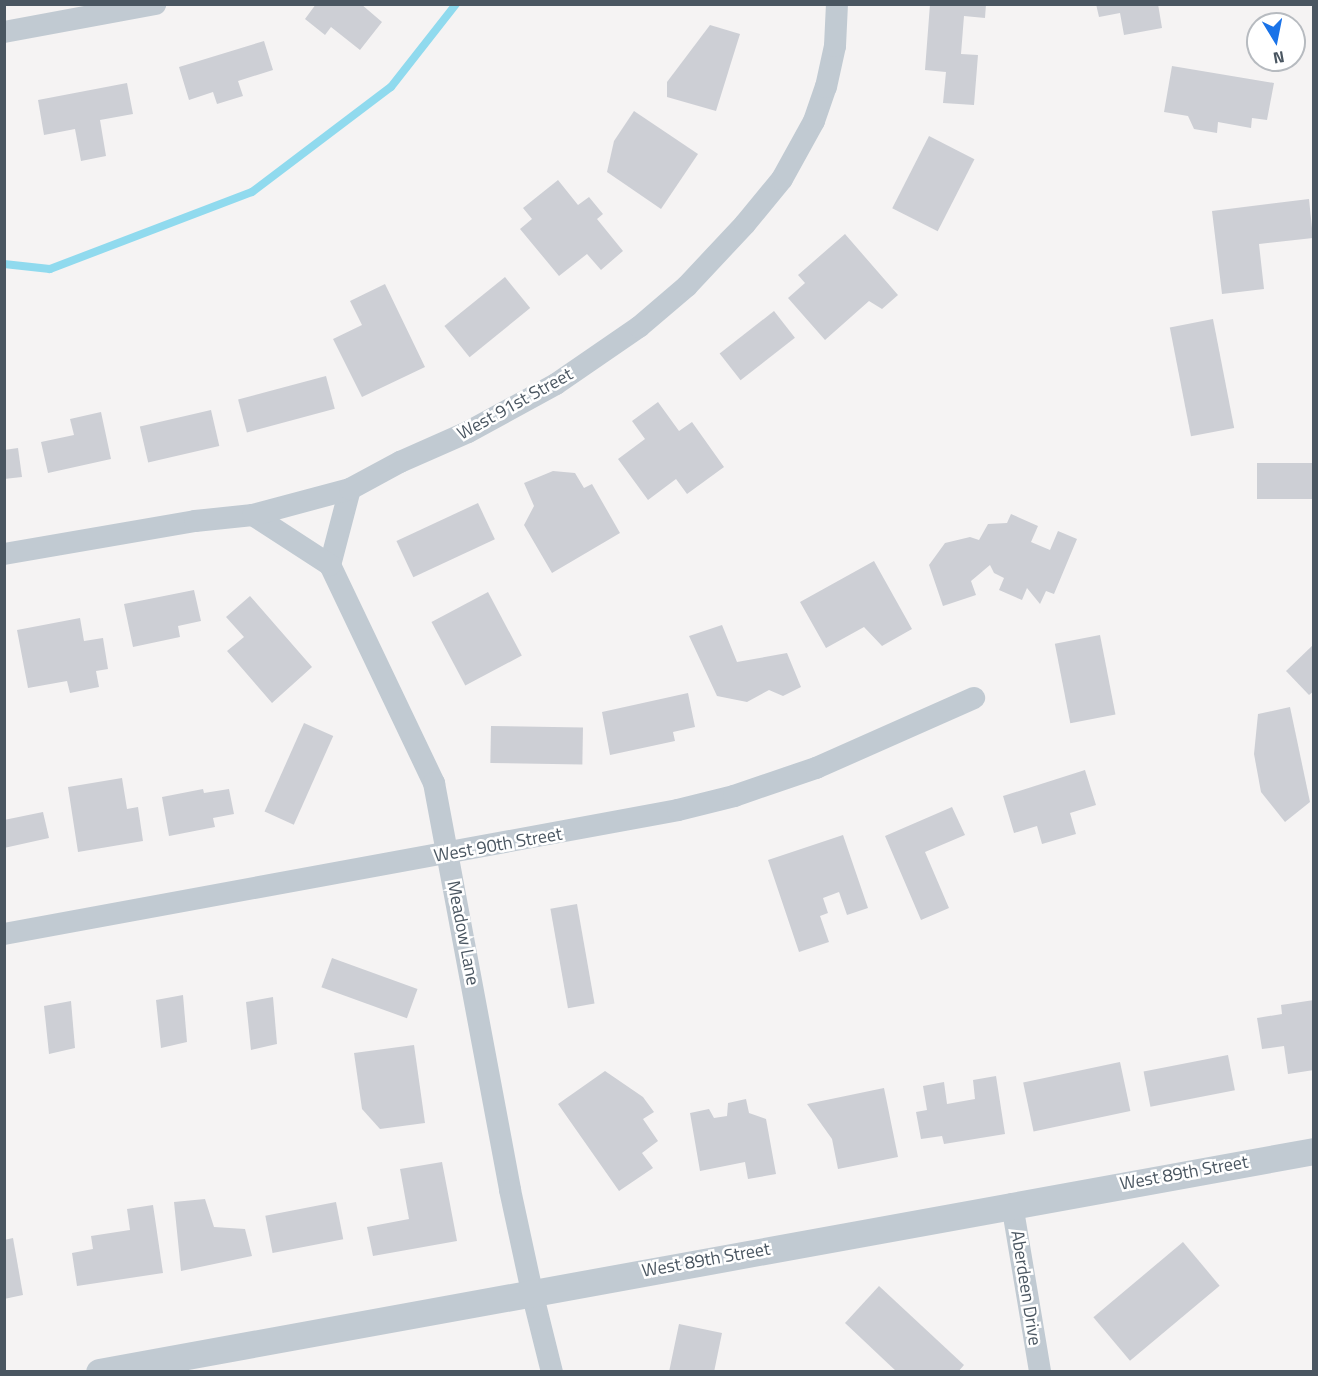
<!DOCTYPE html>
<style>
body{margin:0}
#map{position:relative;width:1318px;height:1376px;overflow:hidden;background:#f5f3f3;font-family:"Titillium Web",sans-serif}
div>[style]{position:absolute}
.stream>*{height:8px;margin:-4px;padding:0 4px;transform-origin:4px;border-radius:4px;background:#90daee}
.building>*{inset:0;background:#cdcfd5;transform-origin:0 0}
.minor>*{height:22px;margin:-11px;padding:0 11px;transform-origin:11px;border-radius:11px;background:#c1cad2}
.tertiary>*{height:27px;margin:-13.5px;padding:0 13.5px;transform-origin:13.5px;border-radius:13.5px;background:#c1cad2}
span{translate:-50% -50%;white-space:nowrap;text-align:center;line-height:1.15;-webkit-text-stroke:5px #fff;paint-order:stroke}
.street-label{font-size:18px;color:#4a5661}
.frame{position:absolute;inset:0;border:6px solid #4a5661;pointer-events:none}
.north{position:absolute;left:1246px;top:12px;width:60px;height:60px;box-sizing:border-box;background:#fff;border:2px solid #b7bbc0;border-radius:50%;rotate:170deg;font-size:16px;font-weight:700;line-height:24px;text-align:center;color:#4a5661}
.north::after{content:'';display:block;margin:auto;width:21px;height:27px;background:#1a73e8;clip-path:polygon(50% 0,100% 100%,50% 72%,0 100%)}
</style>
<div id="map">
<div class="stream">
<i style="left:4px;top:264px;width:46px;rotate:6.2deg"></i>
<i style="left:50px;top:269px;width:216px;rotate:-20.9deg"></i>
<i style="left:252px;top:192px;width:174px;rotate:-37.1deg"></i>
<i style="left:391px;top:87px;width:105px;rotate:-51.9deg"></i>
</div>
<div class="building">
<i style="clip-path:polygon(316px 4px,361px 4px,382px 22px,360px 50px,331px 27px,325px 35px,305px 19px)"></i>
<i style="clip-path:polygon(930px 4px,986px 4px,985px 18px,964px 16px,961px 54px,978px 55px,974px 105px,943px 103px,946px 72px,925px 70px)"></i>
<i style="clip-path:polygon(1096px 4px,1158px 4px,1162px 28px,1124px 35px,1120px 13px,1099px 17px)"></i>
<i style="clip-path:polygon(710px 25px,740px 34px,716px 111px,667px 97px,667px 82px)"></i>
<i style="clip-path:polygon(264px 41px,273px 70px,238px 81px,243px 96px,217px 104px,213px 92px,189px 100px,179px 67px)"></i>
<i style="clip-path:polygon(1172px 66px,1274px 83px,1267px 120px,1252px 118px,1251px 128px,1218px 122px,1217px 133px,1194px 129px,1188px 116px,1164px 112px)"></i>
<i style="clip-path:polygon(127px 83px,133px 114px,100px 120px,106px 156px,81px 161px,75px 129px,44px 135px,38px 100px)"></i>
<i style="clip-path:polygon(634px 111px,698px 154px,661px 209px,607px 172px,614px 141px)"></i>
<i style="left:929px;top:136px;width:51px;height:81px;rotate:27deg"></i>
<i style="clip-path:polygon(558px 180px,578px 205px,589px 197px,603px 214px,597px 219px,623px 251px,601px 270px,587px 254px,559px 276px,520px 229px,532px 219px,523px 208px)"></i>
<i style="clip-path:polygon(1309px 199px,1313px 238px,1259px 244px,1264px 289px,1222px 294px,1212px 211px)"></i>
<i style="clip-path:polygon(845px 234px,898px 295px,882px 309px,869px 301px,825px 340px,788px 298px,805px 283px,798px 275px)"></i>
<i style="left:505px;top:277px;width:40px;height:78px;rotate:51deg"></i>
<i style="clip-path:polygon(385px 284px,425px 367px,362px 397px,333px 339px,362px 325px,350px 301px)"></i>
<i style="left:774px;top:311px;width:34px;height:69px;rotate:52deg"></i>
<i style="left:1213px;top:319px;width:111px;height:44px;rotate:79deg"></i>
<i style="left:326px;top:376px;width:34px;height:91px;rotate:75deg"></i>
<i style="clip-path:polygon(658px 402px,679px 431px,692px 422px,724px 467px,687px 494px,676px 479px,648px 500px,618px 459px,645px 439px,632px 421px)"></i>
<i style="left:211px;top:410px;width:37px;height:73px;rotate:77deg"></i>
<i style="clip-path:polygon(101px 412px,111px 459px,48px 473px,41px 442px,74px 435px,70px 419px)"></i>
<i style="clip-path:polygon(18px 448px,22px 477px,4px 479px,4px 450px)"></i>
<i style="left:1257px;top:463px;width:57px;height:36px"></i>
<i style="clip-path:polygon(553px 471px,575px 473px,584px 488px,592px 484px,620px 533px,552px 573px,524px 525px,534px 506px,524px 483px)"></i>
<i style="left:478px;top:503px;width:40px;height:90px;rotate:65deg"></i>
<i style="clip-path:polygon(1011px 514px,1038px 526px,1031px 542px,1050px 550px,1058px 531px,1077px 539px,1054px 594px,1046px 591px,1040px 604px,1027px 588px,1022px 600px,999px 590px,1004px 578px,994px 573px,990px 565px,971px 581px,976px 595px,943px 606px,929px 565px,945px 543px,970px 537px,979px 540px,988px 524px,1007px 523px)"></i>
<i style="clip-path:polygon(874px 561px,912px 629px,882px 646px,864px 627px,826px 648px,800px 602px)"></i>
<i style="clip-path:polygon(194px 590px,201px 621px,178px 626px,180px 637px,133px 647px,124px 604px)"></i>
<i style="left:488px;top:592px;width:72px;height:64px;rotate:62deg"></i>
<i style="clip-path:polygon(250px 596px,312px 667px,272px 703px,227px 651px,244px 637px,226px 617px)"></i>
<i style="clip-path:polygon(80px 618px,84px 641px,103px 638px,108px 669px,96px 671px,99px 687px,70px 693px,67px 681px,28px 688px,17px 630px)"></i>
<i style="clip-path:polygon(722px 625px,737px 662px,787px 653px,801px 687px,783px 696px,769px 690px,747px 702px,717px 696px,689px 636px)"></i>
<i style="left:1100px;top:635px;width:81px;height:46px;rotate:79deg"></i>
<i style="clip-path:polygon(1314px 644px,1314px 691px,1309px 695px,1286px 671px)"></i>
<i style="clip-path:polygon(688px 693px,695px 727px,673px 732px,675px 741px,610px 755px,602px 712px)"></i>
<i style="clip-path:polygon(1290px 707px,1310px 802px,1285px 822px,1261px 792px,1254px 754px,1258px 714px)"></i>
<i style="left:304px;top:723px;width:32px;height:97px;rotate:24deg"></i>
<i style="left:491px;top:726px;width:92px;height:37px;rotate:1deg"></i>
<i style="clip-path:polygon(1085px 770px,1096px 805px,1070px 813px,1076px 834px,1042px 844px,1037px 826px,1014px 833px,1003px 796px)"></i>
<i style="clip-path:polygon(122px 778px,127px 809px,138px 807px,143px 841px,78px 852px,68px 787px)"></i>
<i style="clip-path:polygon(203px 789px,204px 793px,229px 789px,234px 814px,213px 818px,215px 827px,169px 836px,162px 797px)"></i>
<i style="clip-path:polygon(952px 807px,965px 835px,925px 852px,949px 908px,921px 920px,885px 836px)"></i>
<i style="clip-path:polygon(43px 812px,49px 838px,4px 848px,4px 820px)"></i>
<i style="clip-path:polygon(843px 835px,868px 908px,847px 915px,839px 892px,823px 898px,828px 913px,820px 916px,829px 942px,799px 952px,768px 860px)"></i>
<i style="left:577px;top:904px;width:101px;height:27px;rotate:80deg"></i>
<i style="left:332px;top:958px;width:91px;height:31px;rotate:20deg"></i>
<i style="clip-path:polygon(183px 995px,187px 1042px,161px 1048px,156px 1000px)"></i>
<i style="clip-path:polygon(273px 997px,277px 1044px,251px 1050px,246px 1002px)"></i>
<i style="clip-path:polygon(1314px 1000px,1314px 1070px,1288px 1074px,1284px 1046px,1262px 1049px,1257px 1018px,1282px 1014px,1281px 1005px)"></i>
<i style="clip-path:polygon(71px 1001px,75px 1048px,49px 1054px,44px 1006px)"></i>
<i style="clip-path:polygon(414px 1045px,425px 1123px,380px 1129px,362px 1109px,354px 1053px)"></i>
<i style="left:1228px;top:1055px;width:36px;height:86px;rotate:79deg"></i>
<i style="left:1120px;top:1062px;width:50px;height:99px;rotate:78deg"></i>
<i style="clip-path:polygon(605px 1071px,643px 1097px,654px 1112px,643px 1119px,658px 1141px,642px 1153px,653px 1168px,619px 1191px,558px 1104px)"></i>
<i style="clip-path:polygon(996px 1076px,1005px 1134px,944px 1144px,942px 1136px,921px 1139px,916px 1112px,927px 1110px,923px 1086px,944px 1082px,947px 1104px,975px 1099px,973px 1080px)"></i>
<i style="clip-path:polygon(884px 1088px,898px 1157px,838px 1169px,832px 1139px,807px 1104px)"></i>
<i style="clip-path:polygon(746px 1099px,749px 1113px,766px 1119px,776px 1174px,748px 1179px,745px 1162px,700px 1171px,690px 1113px,709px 1109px,714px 1118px,727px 1116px,728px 1103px)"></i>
<i style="clip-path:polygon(442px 1162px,457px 1241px,373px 1256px,367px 1227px,409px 1219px,400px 1169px)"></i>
<i style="clip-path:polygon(205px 1199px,214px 1227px,245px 1229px,252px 1256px,181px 1271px,174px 1202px)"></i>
<i style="left:336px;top:1202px;width:38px;height:72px;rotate:79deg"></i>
<i style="clip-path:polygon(153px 1205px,163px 1273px,77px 1286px,72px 1253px,93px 1249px,91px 1236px,130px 1230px,127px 1209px)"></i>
<i style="clip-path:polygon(13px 1238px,23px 1295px,4px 1299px,4px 1240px)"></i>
<i style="left:1183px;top:1242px;width:57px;height:117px;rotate:50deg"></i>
<i style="clip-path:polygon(879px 1286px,964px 1365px,958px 1372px,897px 1372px,845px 1323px)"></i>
<i style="clip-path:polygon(679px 1324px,722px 1333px,714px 1372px,669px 1372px)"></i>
</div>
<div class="minor">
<i style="left:4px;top:32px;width:154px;rotate:-10.5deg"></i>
<i style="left:350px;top:489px;width:79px;rotate:104.7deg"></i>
<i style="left:330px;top:565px;width:242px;rotate:64.5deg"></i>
<i style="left:434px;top:783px;width:414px;rotate:79.4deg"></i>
<i style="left:510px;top:1190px;width:104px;rotate:77.8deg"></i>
<i style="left:532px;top:1292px;width:82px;rotate:76deg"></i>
<i style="left:253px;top:515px;width:92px;rotate:33deg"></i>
<i style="left:4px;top:554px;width:194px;rotate:-9.8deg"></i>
<i style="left:195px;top:521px;width:58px;rotate:-5.9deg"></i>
<i style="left:253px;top:515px;width:100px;rotate:-15deg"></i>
<i style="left:350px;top:489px;width:57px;rotate:-28.4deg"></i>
<i style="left:400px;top:462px;width:74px;rotate:-23.8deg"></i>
<i style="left:468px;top:432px;width:100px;rotate:-28.6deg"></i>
<i style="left:556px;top:384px;width:101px;rotate:-34.5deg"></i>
<i style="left:639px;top:327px;width:63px;rotate:-40.5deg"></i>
<i style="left:687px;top:286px;width:85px;rotate:-46.9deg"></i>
<i style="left:745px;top:224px;width:58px;rotate:-50.6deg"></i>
<i style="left:782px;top:179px;width:66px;rotate:-61.1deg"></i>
<i style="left:814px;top:121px;width:36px;rotate:-71deg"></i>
<i style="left:826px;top:87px;width:42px;rotate:-77.6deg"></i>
<i style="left:835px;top:46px;width:42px;rotate:-87.3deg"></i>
<i style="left:4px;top:934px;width:685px;rotate:-10.42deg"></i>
<i style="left:678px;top:810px;width:58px;rotate:-14deg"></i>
<i style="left:734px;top:796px;width:87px;rotate:-18.9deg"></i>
<i style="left:816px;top:768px;width:173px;rotate:-23.9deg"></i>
<i style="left:1012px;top:1204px;width:170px;rotate:80.5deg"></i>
</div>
<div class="tertiary">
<i style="left:99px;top:1372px;width:1235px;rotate:-10.31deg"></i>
</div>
<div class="street-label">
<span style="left:515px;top:404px;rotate:-29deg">West 91st Street</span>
<span style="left:498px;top:845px;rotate:-10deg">West 90th Street</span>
<span style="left:463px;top:933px;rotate:79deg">Meadow Lane</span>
<span style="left:1184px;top:1173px;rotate:-10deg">West 89th Street</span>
<span style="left:706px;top:1260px;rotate:-10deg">West 89th Street</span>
<span style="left:1026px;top:1288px;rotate:81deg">Aberdeen Drive</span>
</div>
<div class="frame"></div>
<div class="north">N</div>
</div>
